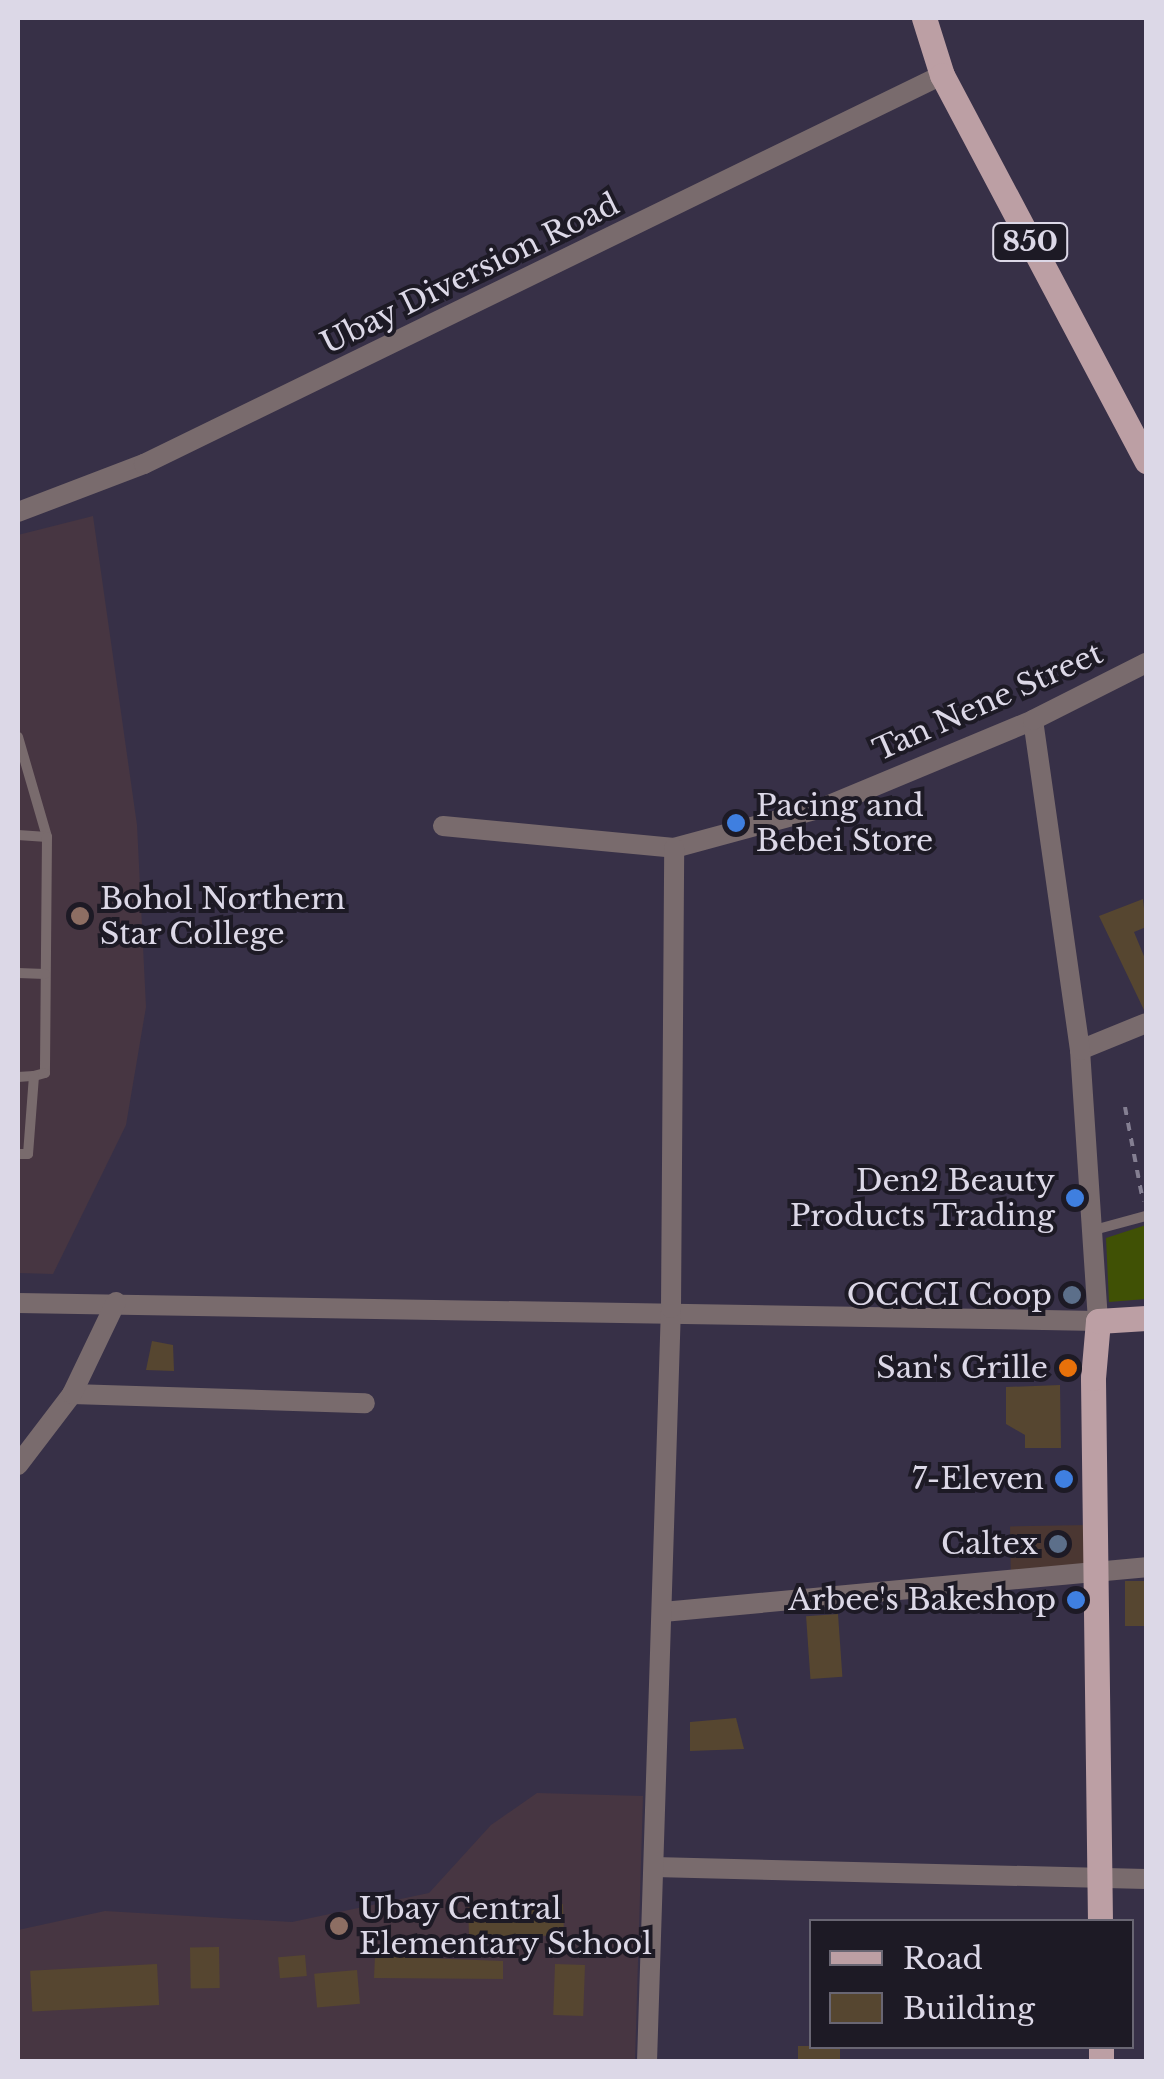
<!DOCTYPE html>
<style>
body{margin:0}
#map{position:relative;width:1164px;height:2079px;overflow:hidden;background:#373047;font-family:"Libre Baskerville",serif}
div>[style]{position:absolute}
.commercial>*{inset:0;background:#4b3732;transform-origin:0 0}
.education>*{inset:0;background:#473642}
.green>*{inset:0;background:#405105}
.building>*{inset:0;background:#564630;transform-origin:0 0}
.path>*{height:4px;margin-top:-2px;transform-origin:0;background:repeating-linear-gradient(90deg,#847f92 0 8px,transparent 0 16px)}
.service>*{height:10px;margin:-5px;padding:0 5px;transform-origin:5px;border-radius:5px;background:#796b6d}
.minor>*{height:20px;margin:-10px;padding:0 10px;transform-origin:10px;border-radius:10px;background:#796b6d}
.tertiary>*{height:20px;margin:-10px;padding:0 10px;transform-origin:10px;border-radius:10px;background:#796b6d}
.primary>*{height:25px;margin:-12.5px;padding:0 12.5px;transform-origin:12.5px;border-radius:12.5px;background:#bc9fa4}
.dots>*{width:28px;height:28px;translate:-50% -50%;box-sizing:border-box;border:5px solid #1d1a25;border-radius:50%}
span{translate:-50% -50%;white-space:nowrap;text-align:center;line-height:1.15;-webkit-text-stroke:8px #1d1a25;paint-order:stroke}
.shield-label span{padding:2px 8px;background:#1d1a25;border:2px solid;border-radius:8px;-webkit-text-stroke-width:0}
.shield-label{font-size:28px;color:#dcd8e7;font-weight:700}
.street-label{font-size:30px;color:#dcd8e7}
.poi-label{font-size:30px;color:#dcd8e7}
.left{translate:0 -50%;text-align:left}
.right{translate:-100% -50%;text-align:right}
.frame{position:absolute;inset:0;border:20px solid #dcd8e7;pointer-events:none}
.legend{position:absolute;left:809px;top:1919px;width:325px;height:130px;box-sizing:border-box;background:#1d1a25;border:2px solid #696673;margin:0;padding:12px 18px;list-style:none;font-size:30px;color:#dcd8e7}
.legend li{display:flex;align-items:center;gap:20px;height:50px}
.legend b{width:50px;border:2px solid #696673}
</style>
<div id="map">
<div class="commercial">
<i style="left:1089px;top:1525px;width:46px;height:79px;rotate:89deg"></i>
</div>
<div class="education">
<i style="clip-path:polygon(93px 516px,137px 825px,146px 1007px,126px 1125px,53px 1274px,18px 1273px,18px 535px)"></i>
<i style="clip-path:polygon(537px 1793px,643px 1796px,635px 2061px,18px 2061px,18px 1930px,105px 1911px,292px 1922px,429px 1893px,491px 1825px)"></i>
</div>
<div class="green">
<i style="clip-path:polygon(1146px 1225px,1146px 1299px,1109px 1302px,1106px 1238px)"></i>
</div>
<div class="building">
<i style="clip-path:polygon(1143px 899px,1146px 927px,1134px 932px,1146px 961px,1144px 1010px,1099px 916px)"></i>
<i style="clip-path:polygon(152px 1341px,173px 1345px,174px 1371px,146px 1370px)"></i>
<i style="clip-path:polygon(1060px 1385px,1061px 1448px,1025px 1448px,1025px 1435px,1006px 1424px,1006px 1387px)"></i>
<i style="left:1146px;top:1581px;width:45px;height:21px;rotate:90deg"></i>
<i style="left:838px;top:1614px;width:63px;height:32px;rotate:86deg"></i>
<i style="clip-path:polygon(736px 1718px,744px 1749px,690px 1751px,690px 1722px)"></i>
<i style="left:563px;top:1904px;width:31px;height:95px;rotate:88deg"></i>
<i style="left:219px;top:1947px;width:41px;height:29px;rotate:89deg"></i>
<i style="left:305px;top:1955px;width:21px;height:27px;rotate:85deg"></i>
<i style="clip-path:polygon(375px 1956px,503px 1961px,503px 1979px,374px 1978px)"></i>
<i style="left:157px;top:1964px;width:41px;height:127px;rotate:87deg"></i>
<i style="left:555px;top:1964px;width:30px;height:51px;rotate:2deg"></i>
<i style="left:357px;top:1970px;width:34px;height:43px;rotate:85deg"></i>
<i style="left:798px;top:2046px;width:42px;height:16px"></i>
</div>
<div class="path">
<i style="left:1125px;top:1107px;width:96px;rotate:79.2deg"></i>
</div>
<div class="service">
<i style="left:18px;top:737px;width:104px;rotate:73.8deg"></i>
<i style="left:18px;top:835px;width:29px;rotate:4deg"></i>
<i style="left:47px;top:837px;width:236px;rotate:90.5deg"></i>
<i style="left:45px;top:1073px;width:11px;rotate:165deg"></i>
<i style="left:18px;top:973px;width:27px;rotate:2deg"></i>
<i style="left:18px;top:1077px;width:16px;rotate:-4deg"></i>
<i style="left:34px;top:1076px;width:78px;rotate:94.4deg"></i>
<i style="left:28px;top:1154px;width:10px;rotate:180deg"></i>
<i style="left:1094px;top:1230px;width:54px;rotate:-15.1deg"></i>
</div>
<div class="minor">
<i style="left:443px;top:826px;width:232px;rotate:5.4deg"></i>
<i style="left:674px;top:848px;width:153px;rotate:-15.1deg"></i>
<i style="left:822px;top:808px;width:229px;rotate:-22.6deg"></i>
<i style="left:18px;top:1303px;width:1080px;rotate:0.95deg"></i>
<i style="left:72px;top:1394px;width:293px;rotate:1.8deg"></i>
<i style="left:18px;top:1465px;width:89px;rotate:-52.7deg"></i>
<i style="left:72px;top:1394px;width:102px;rotate:-64.4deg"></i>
<i style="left:663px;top:1612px;width:485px;rotate:-5.3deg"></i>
<i style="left:654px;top:1867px;width:492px;rotate:1.4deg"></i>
<i style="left:647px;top:2062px;width:754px;rotate:-88.18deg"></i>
<i style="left:671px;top:1308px;width:460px;rotate:-89.6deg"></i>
</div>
<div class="tertiary">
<i style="left:18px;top:512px;width:135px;rotate:-20.9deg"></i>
<i style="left:144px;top:464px;width:888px;rotate:-25.99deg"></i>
<i style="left:1080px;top:1050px;width:71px;rotate:-22.2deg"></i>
<i style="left:1098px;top:1321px;width:272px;rotate:-93.8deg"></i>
<i style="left:1080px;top:1050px;width:333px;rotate:-98.1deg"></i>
<i style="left:1033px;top:720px;width:127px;rotate:-26.8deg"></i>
</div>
<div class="primary">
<i style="left:924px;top:18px;width:60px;rotate:72.5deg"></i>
<i style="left:942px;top:75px;width:437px;rotate:62.1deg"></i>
<i style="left:1100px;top:1922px;width:544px;rotate:-90.74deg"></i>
<i style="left:1093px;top:1378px;width:57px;rotate:-85deg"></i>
<i style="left:1098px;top:1321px;width:48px;rotate:-3.6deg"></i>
<i style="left:1101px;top:2046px;width:16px;rotate:90deg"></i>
</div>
<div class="dots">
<i style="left:736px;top:823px;background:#3f7fe0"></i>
<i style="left:80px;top:916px;background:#8d6e63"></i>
<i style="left:1075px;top:1198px;background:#3f7fe0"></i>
<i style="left:1072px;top:1295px;background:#5c6f8a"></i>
<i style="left:1068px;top:1368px;background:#e8710a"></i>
<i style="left:1064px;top:1479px;background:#3f7fe0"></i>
<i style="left:1058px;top:1544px;background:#5c6f8a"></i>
<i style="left:1076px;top:1600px;background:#3f7fe0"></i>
<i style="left:339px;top:1926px;background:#8d6e63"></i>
</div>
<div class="shield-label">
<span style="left:1030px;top:242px">850</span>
</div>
<div class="street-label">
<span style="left:470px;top:274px;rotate:-26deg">Ubay Diversion Road</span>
<span style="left:988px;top:702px;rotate:-24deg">Tan Nene Street</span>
</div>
<div class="poi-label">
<span class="left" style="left:756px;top:823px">Pacing and<br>Bebei Store</span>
<span class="left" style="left:100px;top:916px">Bohol Northern<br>Star College</span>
<span class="right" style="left:1055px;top:1198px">Den2 Beauty<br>Products Trading</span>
<span class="right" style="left:1052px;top:1295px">OCCCI Coop</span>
<span class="right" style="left:1048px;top:1368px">San's Grille</span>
<span class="right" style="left:1044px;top:1479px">7-Eleven</span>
<span class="right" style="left:1038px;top:1544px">Caltex</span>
<span class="right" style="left:1056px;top:1600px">Arbee's Bakeshop</span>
<span class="left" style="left:359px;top:1926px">Ubay Central<br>Elementary School</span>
</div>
<div class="frame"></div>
<ul class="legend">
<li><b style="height:12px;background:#bc9fa4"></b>Road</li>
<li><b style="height:28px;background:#564630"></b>Building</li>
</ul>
</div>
